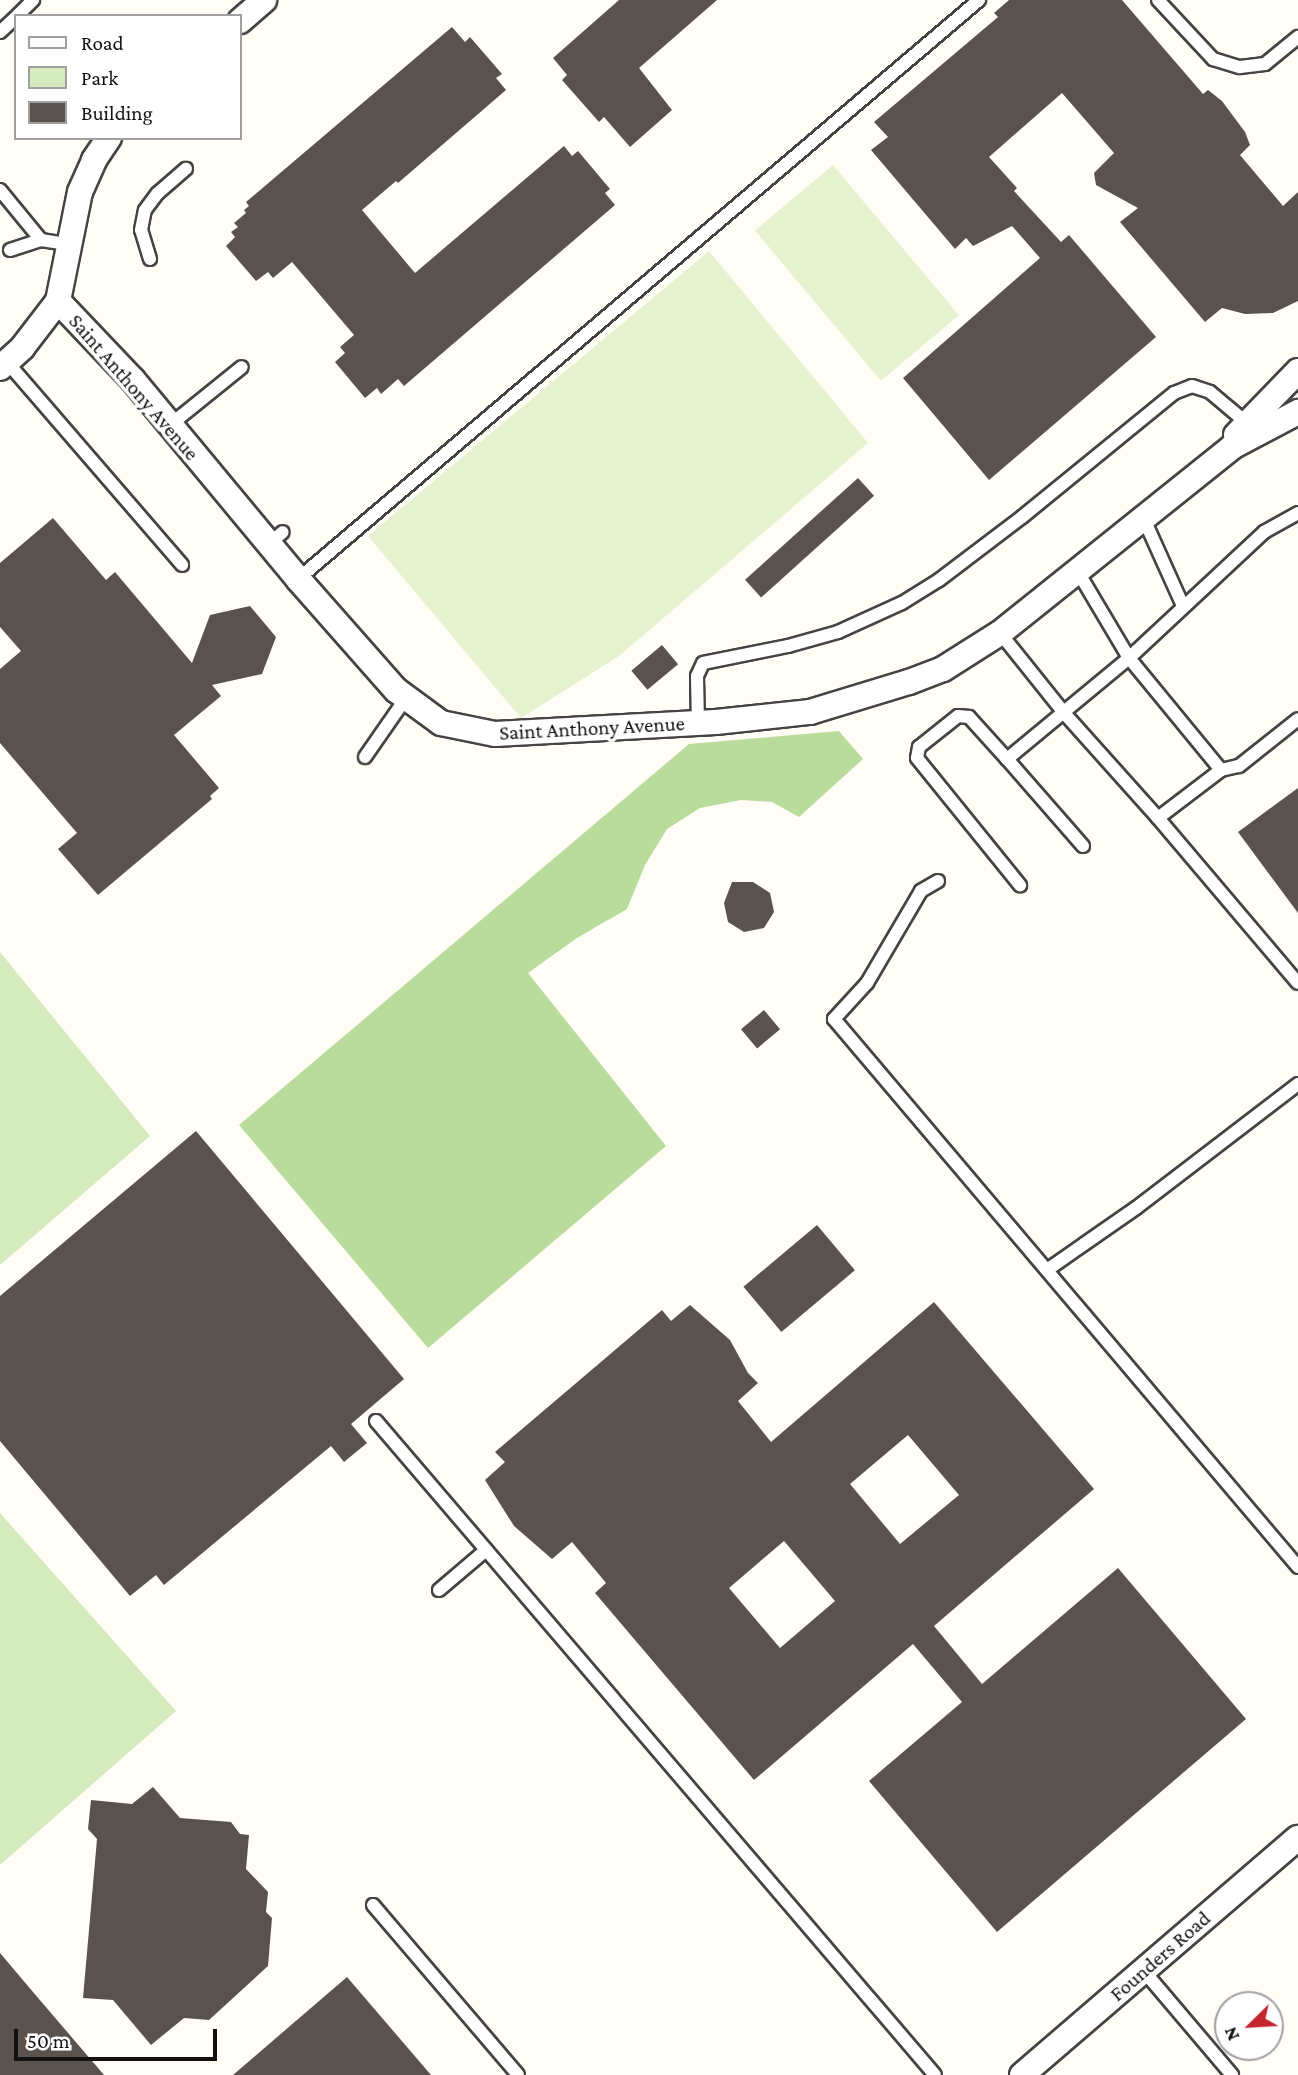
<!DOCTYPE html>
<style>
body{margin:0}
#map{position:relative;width:1298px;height:2075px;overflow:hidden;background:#fffdf5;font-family:"Crimson Pro",serif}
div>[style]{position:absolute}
.green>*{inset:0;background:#d5ebbd}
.forest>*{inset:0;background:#b9dc9c}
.pitch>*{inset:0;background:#e6f2cf;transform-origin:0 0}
.building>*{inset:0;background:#5a524d;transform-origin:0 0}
.roads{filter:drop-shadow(2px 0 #444) drop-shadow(-2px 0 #444) drop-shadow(0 2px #444) drop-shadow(0 -2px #444)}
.lane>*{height:12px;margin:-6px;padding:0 6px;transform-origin:6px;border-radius:6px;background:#fff}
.street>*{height:24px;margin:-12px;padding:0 12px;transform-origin:12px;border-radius:12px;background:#fff}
span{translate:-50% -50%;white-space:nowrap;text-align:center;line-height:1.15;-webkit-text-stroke:7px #fff;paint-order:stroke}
.street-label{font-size:21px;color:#111}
.legend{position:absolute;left:14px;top:14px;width:228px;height:126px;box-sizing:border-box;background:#fff;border:2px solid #a0a0a0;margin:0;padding:9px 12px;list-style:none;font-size:21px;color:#111}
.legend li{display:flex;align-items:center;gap:14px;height:35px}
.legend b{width:35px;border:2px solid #a0a0a0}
.north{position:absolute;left:1214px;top:1991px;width:70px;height:70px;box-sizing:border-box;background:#fff;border:2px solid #a0a0a0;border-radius:50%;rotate:246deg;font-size:19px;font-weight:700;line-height:28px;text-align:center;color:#111}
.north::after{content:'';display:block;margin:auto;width:24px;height:32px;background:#c4262e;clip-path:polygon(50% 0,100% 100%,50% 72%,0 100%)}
.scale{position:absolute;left:14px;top:2029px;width:203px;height:32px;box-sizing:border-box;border:4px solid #111;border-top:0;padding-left:9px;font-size:21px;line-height:24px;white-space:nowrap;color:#111;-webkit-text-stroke:5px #fff;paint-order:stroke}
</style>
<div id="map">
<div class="green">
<i style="clip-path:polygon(0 952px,150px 1136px,0 1265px)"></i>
<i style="clip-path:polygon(0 1513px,176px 1711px,0 1865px)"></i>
</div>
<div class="forest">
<i style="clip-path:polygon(839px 731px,863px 759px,799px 817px,772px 802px,741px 800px,700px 808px,667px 829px,645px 865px,627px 909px,577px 938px,528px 973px,666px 1146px,428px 1348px,239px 1125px,689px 744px)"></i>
</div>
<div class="pitch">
<i style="left:833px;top:165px;width:196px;height:102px;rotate:50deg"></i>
<i style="clip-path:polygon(709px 251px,868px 443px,619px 656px,521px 718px,368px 536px)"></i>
</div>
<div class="building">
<i style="clip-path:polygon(619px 0,717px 0,639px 68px,672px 110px,630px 147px,604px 117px,599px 122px,562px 80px,567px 75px,553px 58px)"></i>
<i style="clip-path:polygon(1009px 0,1122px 0,1203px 94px,1208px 90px,1222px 101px,1245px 132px,1250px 145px,1240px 155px,1283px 206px,1298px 192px,1298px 301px,1273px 313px,1245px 314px,1222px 308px,1205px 322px,1120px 222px,1138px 208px,1096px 185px,1094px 173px,1114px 153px,1062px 93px,989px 157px,1017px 188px,1014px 191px,1061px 242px,1069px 235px,1156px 337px,989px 480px,903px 378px,1040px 258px,1012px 226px,973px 246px,966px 238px,955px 249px,871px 150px,888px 137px,874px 122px,998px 17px,994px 13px)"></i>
<i style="clip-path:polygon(452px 27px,465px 42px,470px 37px,502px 74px,496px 78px,506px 90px,398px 183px,396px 181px,362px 210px,415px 273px,564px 146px,572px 156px,578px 151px,610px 189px,605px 193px,615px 205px,404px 386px,398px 379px,381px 394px,377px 388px,365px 398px,335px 362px,345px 353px,340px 347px,354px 335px,292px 262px,273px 278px,268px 272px,256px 281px,226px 246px,235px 237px,231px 232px,238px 227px,234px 223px,246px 213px,244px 210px,249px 206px,246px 202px)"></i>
<i style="left:858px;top:478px;width:24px;height:152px;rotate:48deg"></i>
<i style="clip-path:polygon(53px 518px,106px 580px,115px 572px,192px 663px,210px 615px,250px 606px,276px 637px,262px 674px,212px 685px,221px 696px,174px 735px,219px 788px,210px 796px,212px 799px,98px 895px,58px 849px,77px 833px,0 743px,0 669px,21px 651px,0 627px,0 563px)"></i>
<i style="left:662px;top:645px;width:25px;height:40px;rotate:50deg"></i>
<i style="clip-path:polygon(1298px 788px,1298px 913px,1238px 832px)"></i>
<i style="clip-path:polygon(732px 882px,753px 882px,770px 893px,774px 912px,764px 928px,744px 932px,728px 922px,724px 903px)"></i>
<i style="left:764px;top:1010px;width:25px;height:30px;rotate:50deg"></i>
<i style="clip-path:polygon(196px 1131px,404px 1379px,351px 1424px,367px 1443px,344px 1462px,331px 1446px,164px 1585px,156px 1575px,130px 1596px,0 1441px,0 1296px)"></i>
<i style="left:817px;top:1225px;width:59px;height:96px;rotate:50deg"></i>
<i style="clip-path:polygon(evenodd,934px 1302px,1094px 1489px,934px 1626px,982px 1684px,1118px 1568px,1246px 1719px,997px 1932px,869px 1781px,962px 1702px,913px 1644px,754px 1780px,595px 1593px,606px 1583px,572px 1542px,552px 1559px,514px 1526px,485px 1480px,505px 1462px,495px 1452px,662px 1310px,671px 1321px,690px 1305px,730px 1340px,748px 1373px,758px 1383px,738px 1401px,771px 1442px,934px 1302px,908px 1435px,959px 1495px,900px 1544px,850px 1484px,908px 1435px,934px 1302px,784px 1541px,835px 1601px,780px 1648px,729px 1588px,784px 1541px)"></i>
<i style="clip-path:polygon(153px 1787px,180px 1818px,231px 1822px,240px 1834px,249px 1835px,246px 1869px,268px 1892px,266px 1912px,272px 1918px,268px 1966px,209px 2020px,184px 2018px,151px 2045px,113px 2000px,83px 1998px,97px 1839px,88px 1829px,91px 1800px,132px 1804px)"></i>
<i style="clip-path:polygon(0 1953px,33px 1992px,104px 2075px,0 2075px)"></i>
<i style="clip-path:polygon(347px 1977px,431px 2075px,233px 2075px)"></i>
</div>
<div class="roads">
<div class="lane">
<i style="left:1158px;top:0;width:81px;rotate:47deg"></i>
<i style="left:1213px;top:59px;width:28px;rotate:17deg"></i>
<i style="left:1240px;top:67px;width:25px;rotate:-7deg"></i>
<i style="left:1265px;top:64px;width:43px;rotate:-39.3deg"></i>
<i style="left:17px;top:16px;width:23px;rotate:-45deg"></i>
<i style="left:0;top:32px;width:22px;rotate:-43deg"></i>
<i style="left:0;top:190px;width:65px;rotate:50.6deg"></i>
<i style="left:10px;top:250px;width:33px;rotate:-18deg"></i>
<i style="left:41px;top:240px;width:30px;rotate:9deg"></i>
<i style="left:150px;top:259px;width:30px;rotate:-107deg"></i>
<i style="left:141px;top:230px;width:20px;rotate:-79deg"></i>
<i style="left:145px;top:210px;width:21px;rotate:-53deg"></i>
<i style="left:158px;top:193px;width:37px;rotate:-41deg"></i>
<i style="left:7px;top:362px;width:268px;rotate:49.2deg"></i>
<i style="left:170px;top:425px;width:92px;rotate:-38.9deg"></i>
<i style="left:1143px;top:517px;width:98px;rotate:65.8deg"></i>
<i style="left:269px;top:544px;width:18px;rotate:-41deg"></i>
<i style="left:1078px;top:572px;width:100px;rotate:59.3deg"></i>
<i style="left:1129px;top:658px;width:145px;rotate:50.6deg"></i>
<i style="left:1221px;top:770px;width:18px;rotate:-13deg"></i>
<i style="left:1239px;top:766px;width:75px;rotate:-38.5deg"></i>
<i style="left:298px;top:579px;width:894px;rotate:-40.37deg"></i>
<i style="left:1000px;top:633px;width:104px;rotate:51.3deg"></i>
<i style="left:1065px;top:714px;width:140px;rotate:48.2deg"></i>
<i style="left:1158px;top:818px;width:79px;rotate:-37.3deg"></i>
<i style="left:698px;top:724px;width:48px;rotate:-91.2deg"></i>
<i style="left:697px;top:676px;width:14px;rotate:-65deg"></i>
<i style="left:703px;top:663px;width:87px;rotate:-11.3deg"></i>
<i style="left:788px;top:646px;width:52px;rotate:-15.6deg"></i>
<i style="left:838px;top:632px;width:70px;rotate:-24.4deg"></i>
<i style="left:902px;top:603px;width:44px;rotate:-31.9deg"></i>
<i style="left:939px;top:580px;width:104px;rotate:-37.2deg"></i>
<i style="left:1022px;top:517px;width:196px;rotate:-39.2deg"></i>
<i style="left:1174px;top:393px;width:19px;rotate:-21deg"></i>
<i style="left:1192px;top:386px;width:19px;rotate:18deg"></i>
<i style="left:1210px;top:392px;width:50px;rotate:40.1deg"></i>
<i style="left:365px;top:757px;width:72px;rotate:-55.2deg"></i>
<i style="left:1007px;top:759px;width:57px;rotate:-132.1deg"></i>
<i style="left:969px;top:717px;width:11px;rotate:-175deg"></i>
<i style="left:958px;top:716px;width:50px;rotate:141.5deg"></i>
<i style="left:919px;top:747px;width:11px;rotate:100deg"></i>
<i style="left:917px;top:758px;width:164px;rotate:51deg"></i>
<i style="left:1158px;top:818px;width:216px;rotate:49.7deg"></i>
<i style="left:1083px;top:846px;width:116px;rotate:-131.1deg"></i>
<i style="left:1007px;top:759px;width:158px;rotate:-39.6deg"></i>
<i style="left:1129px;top:658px;width:185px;rotate:-43deg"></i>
<i style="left:1264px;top:532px;width:39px;rotate:-29deg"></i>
<i style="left:938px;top:881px;width:20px;rotate:150deg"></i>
<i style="left:921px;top:891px;width:107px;rotate:120.4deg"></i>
<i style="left:867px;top:983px;width:49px;rotate:132.5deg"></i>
<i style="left:834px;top:1019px;width:718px;rotate:49.74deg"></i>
<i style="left:1047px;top:1270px;width:108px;rotate:-34.9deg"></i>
<i style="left:1136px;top:1208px;width:204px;rotate:-37.4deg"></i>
<i style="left:376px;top:1421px;width:860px;rotate:49.48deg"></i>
<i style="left:439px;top:1590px;width:62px;rotate:-40.4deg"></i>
<i style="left:373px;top:1905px;width:223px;rotate:49.5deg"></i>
<i style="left:1143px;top:1970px;width:138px;rotate:49.7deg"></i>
</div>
<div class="street">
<i style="left:240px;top:21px;width:32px;rotate:-41deg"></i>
<i style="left:58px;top:301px;width:109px;rotate:46.5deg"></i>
<i style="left:133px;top:380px;width:259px;rotate:50.3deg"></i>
<i style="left:298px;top:579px;width:148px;rotate:48.6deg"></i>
<i style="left:396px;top:690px;width:56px;rotate:36.3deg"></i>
<i style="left:441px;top:723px;width:55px;rotate:11.5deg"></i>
<i style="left:495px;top:734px;width:221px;rotate:-3.1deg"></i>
<i style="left:716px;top:722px;width:95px;rotate:-6.1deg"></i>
<i style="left:810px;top:712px;width:103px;rotate:-16.9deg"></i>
<i style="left:909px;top:682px;width:36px;rotate:-21deg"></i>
<i style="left:943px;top:669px;width:67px;rotate:-32.3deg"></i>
<i style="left:1000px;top:633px;width:297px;rotate:-38.7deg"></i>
<i style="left:1232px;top:447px;width:75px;rotate:-27.9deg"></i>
<i style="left:0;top:368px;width:30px;rotate:-42deg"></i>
<i style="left:22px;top:348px;width:59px;rotate:-52.5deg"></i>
<i style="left:58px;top:301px;width:111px;rotate:-78.6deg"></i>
<i style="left:80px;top:192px;width:35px;rotate:-66deg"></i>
<i style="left:94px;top:160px;width:27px;rotate:-56deg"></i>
<i style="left:1236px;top:435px;width:89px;rotate:-45.9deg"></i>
<i style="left:1022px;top:2075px;width:364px;rotate:-40.7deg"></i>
</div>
</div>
<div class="street-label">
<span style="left:134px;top:387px;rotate:49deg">Saint Anthony Avenue</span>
<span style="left:592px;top:728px;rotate:-3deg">Saint Anthony Avenue</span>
<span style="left:1160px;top:1956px;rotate:-41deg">Founders Road</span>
</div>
<ul class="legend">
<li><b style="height:9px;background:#fff"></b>Road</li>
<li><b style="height:19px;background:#d5ebbd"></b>Park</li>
<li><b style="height:19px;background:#5a524d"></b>Building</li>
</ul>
<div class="north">N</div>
<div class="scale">50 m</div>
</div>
